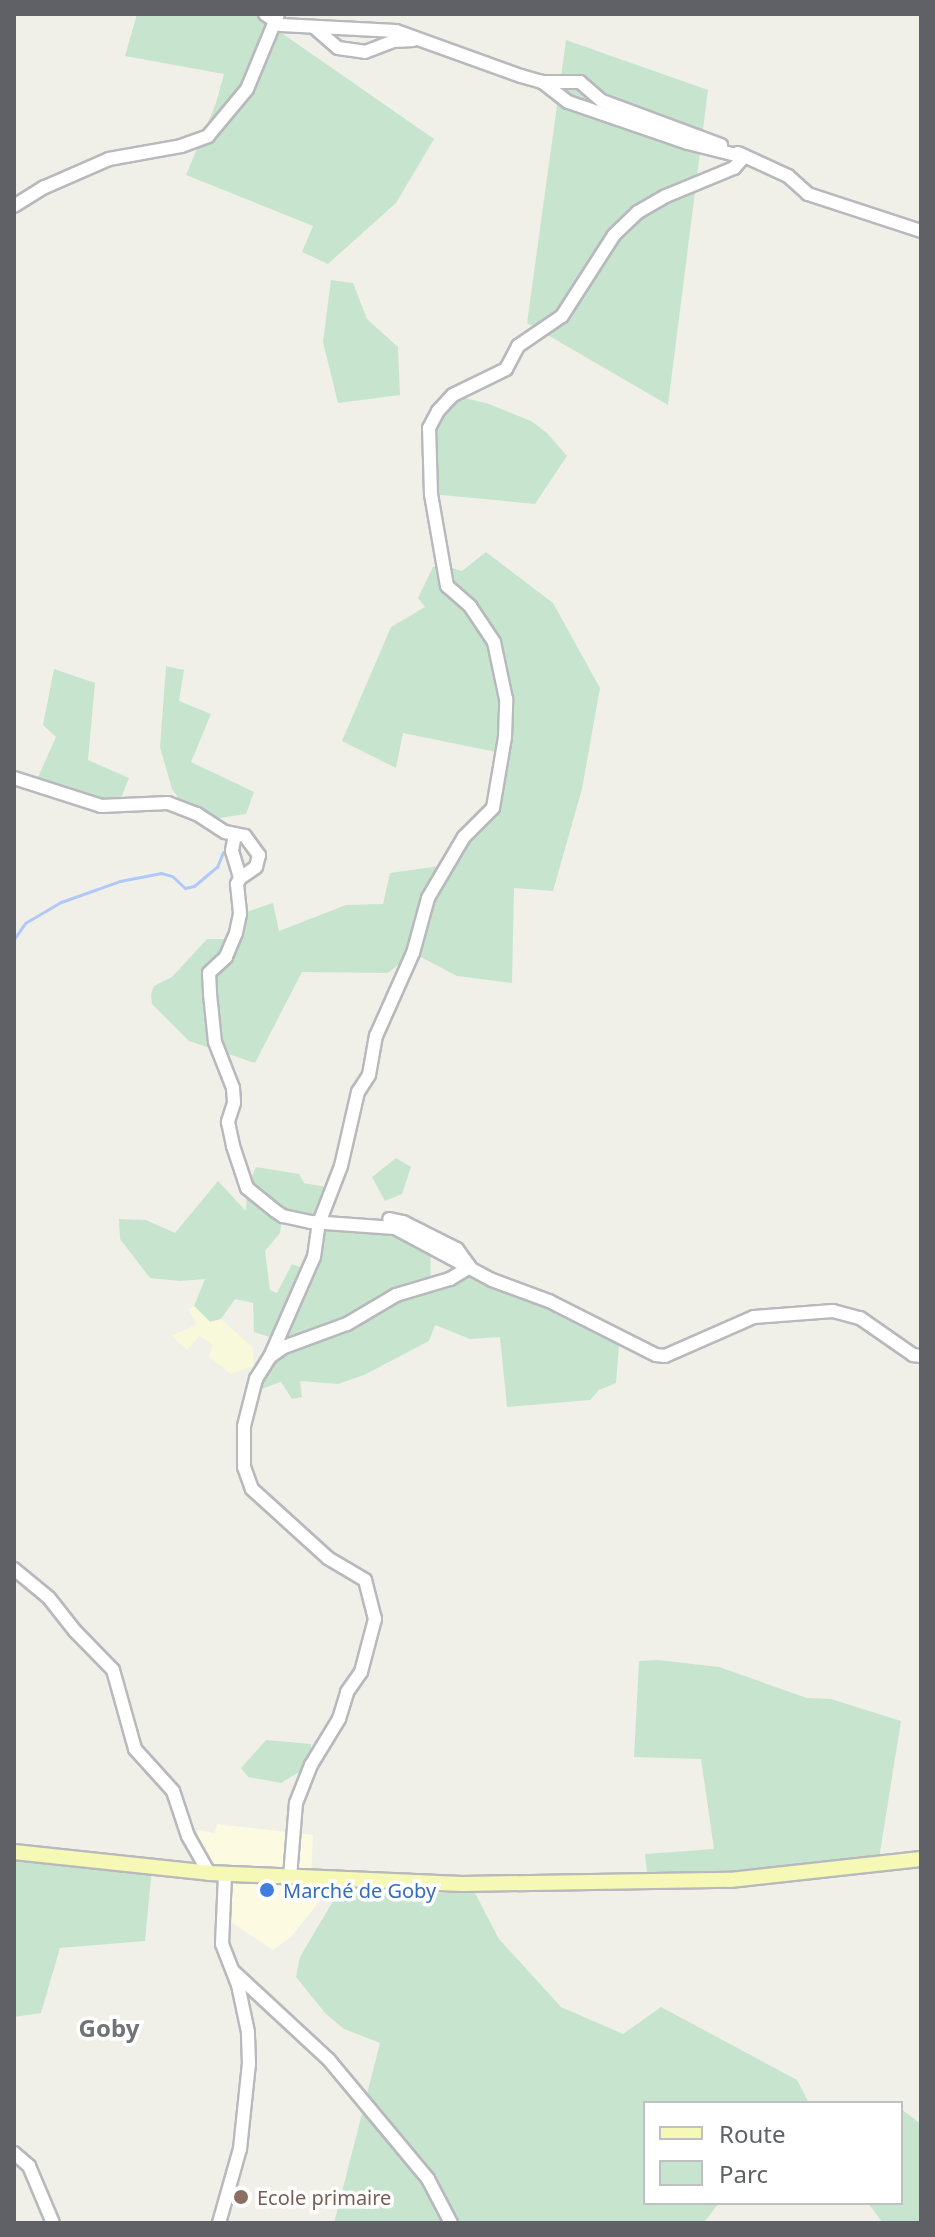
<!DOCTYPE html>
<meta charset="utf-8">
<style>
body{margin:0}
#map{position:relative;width:935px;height:2237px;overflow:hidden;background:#f0f0e8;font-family:"Noto Sans",sans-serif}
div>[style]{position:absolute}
.commercial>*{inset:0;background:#fcfbe2}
.green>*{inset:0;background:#c7e5ce}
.sand>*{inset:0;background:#f8f8db}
.stream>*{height:3px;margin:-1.5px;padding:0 1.5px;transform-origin:1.5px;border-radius:1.5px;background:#b0c9f8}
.roads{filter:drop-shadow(2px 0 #b8b9bd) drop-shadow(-2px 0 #b8b9bd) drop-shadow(0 2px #b8b9bd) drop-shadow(0 -2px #b8b9bd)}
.minor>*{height:12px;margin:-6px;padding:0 6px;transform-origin:6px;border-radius:6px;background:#fff}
.major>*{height:14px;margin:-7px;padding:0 7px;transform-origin:7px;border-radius:7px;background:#f5f9b5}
.dots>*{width:22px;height:22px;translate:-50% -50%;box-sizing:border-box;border:4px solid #fff;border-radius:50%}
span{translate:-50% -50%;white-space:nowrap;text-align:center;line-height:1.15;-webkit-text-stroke:7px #fff;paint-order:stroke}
.shop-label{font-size:20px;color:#366cbe}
.left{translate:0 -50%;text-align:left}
.education-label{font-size:20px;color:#785e54}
.quarter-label{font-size:24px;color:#717379;font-weight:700}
.frame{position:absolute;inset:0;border:16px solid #5f6167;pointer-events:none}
.legend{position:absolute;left:643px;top:2101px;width:260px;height:104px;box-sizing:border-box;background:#fff;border:2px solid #bfc0c2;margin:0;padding:10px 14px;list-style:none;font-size:24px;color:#5f6167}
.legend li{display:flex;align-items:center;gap:16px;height:40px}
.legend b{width:40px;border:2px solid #bfc0c2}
</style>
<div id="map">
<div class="commercial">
<i style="clip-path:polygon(217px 1824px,313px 1835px,311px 1878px,336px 1880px,291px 1937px,273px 1950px,221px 1915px,225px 1874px,209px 1873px,197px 1851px,198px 1830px,215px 1833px)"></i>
</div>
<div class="green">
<i style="clip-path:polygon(137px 14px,265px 14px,273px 27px,434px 139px,396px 203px,328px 264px,302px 252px,313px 226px,186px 175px,216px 103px,224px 74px,125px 56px)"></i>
<i style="clip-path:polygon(566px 40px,708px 90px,668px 405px,527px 323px)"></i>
<i style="clip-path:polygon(331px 280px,353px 283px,367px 319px,398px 347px,400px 395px,338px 403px,323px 342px)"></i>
<i style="clip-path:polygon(453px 395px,489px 404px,531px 421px,547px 433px,567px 456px,535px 504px,431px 494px,433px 420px)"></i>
<i style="clip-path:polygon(486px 552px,553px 603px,600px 688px,582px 789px,553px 891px,514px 888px,512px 983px,457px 976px,413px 953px,388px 973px,302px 972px,255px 1063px,189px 1041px,152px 1004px,151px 994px,154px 986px,172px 977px,207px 939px,224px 939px,236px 933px,240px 914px,273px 903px,279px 931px,346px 905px,383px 904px,390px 873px,447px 865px,488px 815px,501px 753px,403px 733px,396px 768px,342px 741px,391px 627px,425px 607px,418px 598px,433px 567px,442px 565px,462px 571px)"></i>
<i style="clip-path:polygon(166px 666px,184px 670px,179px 701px,211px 714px,191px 762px,254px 792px,246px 814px,220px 818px,197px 814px,187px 810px,172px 789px,160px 747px)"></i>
<i style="clip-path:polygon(54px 669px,95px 683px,88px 760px,129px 778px,119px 803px,34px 786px,56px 737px,43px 725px)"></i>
<i style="clip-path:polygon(396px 1158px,411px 1167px,402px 1194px,385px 1201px,372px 1177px)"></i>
<i style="clip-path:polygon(evenodd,256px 1167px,299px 1174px,304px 1183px,332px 1188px,323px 1220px,380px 1226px,430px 1245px,431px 1283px,470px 1267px,620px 1334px,616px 1383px,599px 1390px,590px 1400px,507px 1407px,500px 1337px,470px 1339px,435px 1325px,429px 1341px,364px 1375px,338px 1384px,300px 1381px,302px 1397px,292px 1399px,281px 1382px,256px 1391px,254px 1366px,261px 1366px,276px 1339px,254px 1332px,253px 1303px,235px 1299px,221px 1319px,210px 1322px,194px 1306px,205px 1279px,180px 1281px,150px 1278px,120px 1239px,119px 1219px,146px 1220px,175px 1233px,218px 1181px,246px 1211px,247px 1188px,256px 1167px,282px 1219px,317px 1225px,305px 1269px,292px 1264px,277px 1293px,270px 1290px,265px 1251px,280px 1233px,282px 1219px)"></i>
<i style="clip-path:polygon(658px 1660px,719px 1667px,807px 1698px,831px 1699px,901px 1721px,878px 1865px,648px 1881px,645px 1854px,714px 1849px,701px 1759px,634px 1757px,639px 1661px)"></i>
<i style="clip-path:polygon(266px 1740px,311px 1744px,311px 1765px,281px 1783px,248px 1777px,241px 1768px)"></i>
<i style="clip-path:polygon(14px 1852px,152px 1868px,145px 1941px,60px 1948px,41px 2013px,14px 2017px)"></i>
<i style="clip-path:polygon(355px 1893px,475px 1893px,499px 1939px,561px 2007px,623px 2034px,661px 2007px,797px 2080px,809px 2103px,645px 2103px,645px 2203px,719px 2203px,705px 2221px,334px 2223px,380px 2043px,344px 2029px,325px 2013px,296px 1977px,300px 1957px,336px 1896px)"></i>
<i style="clip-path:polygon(901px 2109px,921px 2124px,921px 2223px,883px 2223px,868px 2203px,901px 2203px)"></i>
</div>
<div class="sand">
<i style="clip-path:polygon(194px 1306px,210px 1322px,221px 1319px,253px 1348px,254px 1366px,231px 1374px,209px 1357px,212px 1345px,206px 1340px,199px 1336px,187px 1350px,172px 1336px,197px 1324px,188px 1309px)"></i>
</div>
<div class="stream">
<i style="left:14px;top:939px;width:19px;rotate:-55deg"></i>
<i style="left:25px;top:923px;width:42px;rotate:-30.3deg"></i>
<i style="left:61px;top:902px;width:63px;rotate:-19.6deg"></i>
<i style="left:120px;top:881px;width:42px;rotate:-11deg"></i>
<i style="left:161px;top:873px;width:11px;rotate:15deg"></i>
<i style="left:172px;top:876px;width:18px;rotate:43deg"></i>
<i style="left:185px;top:888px;width:9px;rotate:-13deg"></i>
<i style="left:194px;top:886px;width:30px;rotate:-40deg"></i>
<i style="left:217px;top:867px;width:16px;rotate:-68deg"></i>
</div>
<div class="roads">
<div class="minor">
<i style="left:265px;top:14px;width:19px;rotate:35deg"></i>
<i style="left:281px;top:25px;width:115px;rotate:3deg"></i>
<i style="left:396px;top:31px;width:133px;rotate:19.8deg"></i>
<i style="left:521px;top:76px;width:22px;rotate:16deg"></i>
<i style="left:542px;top:82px;width:38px"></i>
<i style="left:580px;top:82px;width:29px;rotate:41deg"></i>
<i style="left:602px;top:101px;width:127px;rotate:20.3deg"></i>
<i style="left:315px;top:28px;width:30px;rotate:41deg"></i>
<i style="left:338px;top:48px;width:27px;rotate:8deg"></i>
<i style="left:365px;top:52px;width:30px;rotate:-21deg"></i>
<i style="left:393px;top:41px;width:20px;rotate:-3deg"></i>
<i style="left:738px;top:153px;width:55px;rotate:24.7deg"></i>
<i style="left:788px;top:176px;width:27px;rotate:42deg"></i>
<i style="left:808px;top:194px;width:119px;rotate:18.1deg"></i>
<i style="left:14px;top:206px;width:36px;rotate:-32deg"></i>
<i style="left:45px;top:187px;width:70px;rotate:-23.6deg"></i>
<i style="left:109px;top:159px;width:73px;rotate:-10.2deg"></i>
<i style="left:181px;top:146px;width:29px;rotate:-20deg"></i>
<i style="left:208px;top:136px;width:61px;rotate:-50.3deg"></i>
<i style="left:247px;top:89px;width:81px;rotate:-67.5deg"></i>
<i style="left:14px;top:778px;width:91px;rotate:17.8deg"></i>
<i style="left:101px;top:806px;width:67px;rotate:-2.6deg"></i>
<i style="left:168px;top:803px;width:31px;rotate:21deg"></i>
<i style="left:197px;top:814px;width:33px;rotate:33deg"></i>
<i style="left:225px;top:832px;width:20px;rotate:11deg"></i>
<i style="left:245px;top:836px;width:24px;rotate:54deg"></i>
<i style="left:259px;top:855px;width:12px;rotate:104deg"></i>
<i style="left:256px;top:867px;width:19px;rotate:145deg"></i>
<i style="left:240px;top:878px;width:7px;rotate:117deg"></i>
<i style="left:237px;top:884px;width:30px;rotate:84deg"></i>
<i style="left:240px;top:914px;width:19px;rotate:102deg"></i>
<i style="left:236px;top:933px;width:26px;rotate:113deg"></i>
<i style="left:226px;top:957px;width:23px;rotate:137deg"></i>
<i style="left:209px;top:973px;width:21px;rotate:87deg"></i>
<i style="left:210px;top:994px;width:48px;rotate:84.1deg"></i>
<i style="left:215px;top:1042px;width:49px;rotate:68.6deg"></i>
<i style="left:233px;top:1088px;width:15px;rotate:86deg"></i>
<i style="left:234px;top:1103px;width:20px;rotate:108deg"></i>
<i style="left:228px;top:1122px;width:25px;rotate:78deg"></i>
<i style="left:233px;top:1146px;width:44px;rotate:71.6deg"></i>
<i style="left:247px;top:1188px;width:35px;rotate:39deg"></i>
<i style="left:274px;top:1210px;width:11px;rotate:34deg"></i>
<i style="left:283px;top:1216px;width:29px;rotate:12deg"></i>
<i style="left:311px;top:1222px;width:84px;rotate:4.1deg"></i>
<i style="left:395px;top:1228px;width:110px;rotate:28.2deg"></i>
<i style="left:492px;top:1280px;width:61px;rotate:20.2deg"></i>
<i style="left:549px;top:1301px;width:120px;rotate:26.8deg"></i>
<i style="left:656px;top:1355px;width:9px;rotate:6deg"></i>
<i style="left:665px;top:1356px;width:97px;rotate:-23.7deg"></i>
<i style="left:754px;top:1317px;width:79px;rotate:-4.3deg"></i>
<i style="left:833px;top:1311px;width:28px;rotate:15deg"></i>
<i style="left:860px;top:1318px;width:65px;rotate:34.9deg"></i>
<i style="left:913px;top:1355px;width:8px;rotate:7deg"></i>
<i style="left:235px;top:835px;width:16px;rotate:101deg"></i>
<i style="left:232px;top:851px;width:28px;rotate:73deg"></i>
<i style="left:270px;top:1357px;width:109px;rotate:-66.3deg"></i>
<i style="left:314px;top:1257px;width:34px;rotate:-82deg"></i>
<i style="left:319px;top:1223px;width:61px;rotate:-68.9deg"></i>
<i style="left:341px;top:1166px;width:76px;rotate:-77.1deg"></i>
<i style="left:358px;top:1092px;width:20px;rotate:-57deg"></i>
<i style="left:369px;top:1075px;width:40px;rotate:-80deg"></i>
<i style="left:376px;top:1036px;width:91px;rotate:-66deg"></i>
<i style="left:413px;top:953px;width:57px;rotate:-74.7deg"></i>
<i style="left:428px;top:898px;width:71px;rotate:-59.5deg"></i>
<i style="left:464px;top:837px;width:41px;rotate:-45deg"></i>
<i style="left:493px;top:808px;width:72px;rotate:-80.4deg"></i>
<i style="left:505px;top:737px;width:38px;rotate:-88deg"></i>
<i style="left:506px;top:699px;width:58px;rotate:-101.9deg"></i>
<i style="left:494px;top:642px;width:43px;rotate:-123.7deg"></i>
<i style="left:470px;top:606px;width:30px;rotate:-139deg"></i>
<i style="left:447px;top:586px;width:93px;rotate:-99.9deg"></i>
<i style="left:431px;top:494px;width:66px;rotate:-91.7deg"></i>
<i style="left:429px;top:428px;width:19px;rotate:-62deg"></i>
<i style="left:438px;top:411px;width:22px;rotate:-47deg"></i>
<i style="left:453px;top:395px;width:59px;rotate:-26.1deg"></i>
<i style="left:506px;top:369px;width:26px;rotate:-62deg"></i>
<i style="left:518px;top:346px;width:53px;rotate:-34.3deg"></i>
<i style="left:562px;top:316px;width:96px;rotate:-57.3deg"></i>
<i style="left:614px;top:235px;width:33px;rotate:-44deg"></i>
<i style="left:638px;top:212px;width:32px;rotate:-30deg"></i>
<i style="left:666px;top:196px;width:74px;rotate:-22.4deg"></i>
<i style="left:734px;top:168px;width:15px;rotate:-48deg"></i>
<i style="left:744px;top:157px;width:58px;rotate:-166deg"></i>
<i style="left:688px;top:143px;width:127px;rotate:-161.1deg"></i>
<i style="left:568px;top:102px;width:33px;rotate:-142deg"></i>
<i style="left:14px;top:1569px;width:45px;rotate:39.6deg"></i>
<i style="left:49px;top:1598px;width:42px;rotate:51.8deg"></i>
<i style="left:75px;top:1631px;width:54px;rotate:45.7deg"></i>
<i style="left:113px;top:1670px;width:82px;rotate:74.4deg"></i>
<i style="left:135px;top:1749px;width:57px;rotate:47.9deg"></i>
<i style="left:173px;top:1791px;width:47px;rotate:71.6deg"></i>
<i style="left:188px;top:1836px;width:43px;rotate:60.4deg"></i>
<i style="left:290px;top:1877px;width:74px;rotate:-85.4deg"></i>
<i style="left:296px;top:1803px;width:41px;rotate:-68.5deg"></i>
<i style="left:311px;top:1765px;width:54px;rotate:-58.7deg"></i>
<i style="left:339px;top:1719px;width:28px;rotate:-73deg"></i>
<i style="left:347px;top:1692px;width:24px;rotate:-55deg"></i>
<i style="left:361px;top:1672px;width:55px;rotate:-75.2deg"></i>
<i style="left:375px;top:1619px;width:40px;rotate:-104.4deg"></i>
<i style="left:365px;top:1580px;width:43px;rotate:-149.3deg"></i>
<i style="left:328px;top:1558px;width:103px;rotate:-137.8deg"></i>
<i style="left:252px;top:1489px;width:23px;rotate:-110deg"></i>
<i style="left:244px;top:1467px;width:41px;rotate:-90deg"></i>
<i style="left:244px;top:1426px;width:49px;rotate:-75.7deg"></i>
<i style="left:256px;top:1379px;width:26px;rotate:-58deg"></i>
<i style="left:270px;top:1357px;width:17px;rotate:-36deg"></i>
<i style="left:284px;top:1347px;width:67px;rotate:-20.1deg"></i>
<i style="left:347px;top:1324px;width:57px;rotate:-30.6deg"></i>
<i style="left:396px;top:1295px;width:56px;rotate:-16.5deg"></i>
<i style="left:450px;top:1279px;width:23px;rotate:-31deg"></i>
<i style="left:470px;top:1267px;width:22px;rotate:-126deg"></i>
<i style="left:457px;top:1249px;width:60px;rotate:-153.4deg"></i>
<i style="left:403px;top:1222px;width:14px;rotate:-168deg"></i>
<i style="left:233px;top:1971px;width:131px;rotate:42.8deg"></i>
<i style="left:329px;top:2060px;width:155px;rotate:50.2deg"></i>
<i style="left:428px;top:2179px;width:50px;rotate:62.4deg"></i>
<i style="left:14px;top:2153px;width:20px;rotate:41deg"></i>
<i style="left:29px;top:2166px;width:62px;rotate:67.2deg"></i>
<i style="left:219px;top:2223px;width:77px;rotate:-74.2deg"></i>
<i style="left:240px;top:2149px;width:85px;rotate:-84deg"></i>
<i style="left:249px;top:2064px;width:32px;rotate:-92deg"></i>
<i style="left:248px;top:2032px;width:48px;rotate:-102deg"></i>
<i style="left:238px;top:1985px;width:44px;rotate:-111.3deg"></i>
<i style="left:222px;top:1944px;width:70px;rotate:-87.5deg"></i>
</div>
<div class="major">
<i style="left:14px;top:1852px;width:196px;rotate:6.1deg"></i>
<i style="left:209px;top:1873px;width:253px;rotate:2.5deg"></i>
<i style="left:462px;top:1884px;width:268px;rotate:-0.9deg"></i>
<i style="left:730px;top:1880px;width:192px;rotate:-6.3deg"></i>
</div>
</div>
<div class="dots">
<i style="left:267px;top:1890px;background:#3f7fe0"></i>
<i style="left:241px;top:2197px;background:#8d6e63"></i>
</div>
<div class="shop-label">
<span class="left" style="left:283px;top:1890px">Marché de Goby</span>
</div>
<div class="education-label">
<span class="left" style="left:257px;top:2197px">Ecole primaire</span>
</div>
<div class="quarter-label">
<span style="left:109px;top:2028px">Goby</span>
</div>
<div class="frame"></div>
<ul class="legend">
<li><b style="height:10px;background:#f5f9b5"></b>Route</li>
<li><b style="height:22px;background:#c7e5ce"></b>Parc</li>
</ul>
</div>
